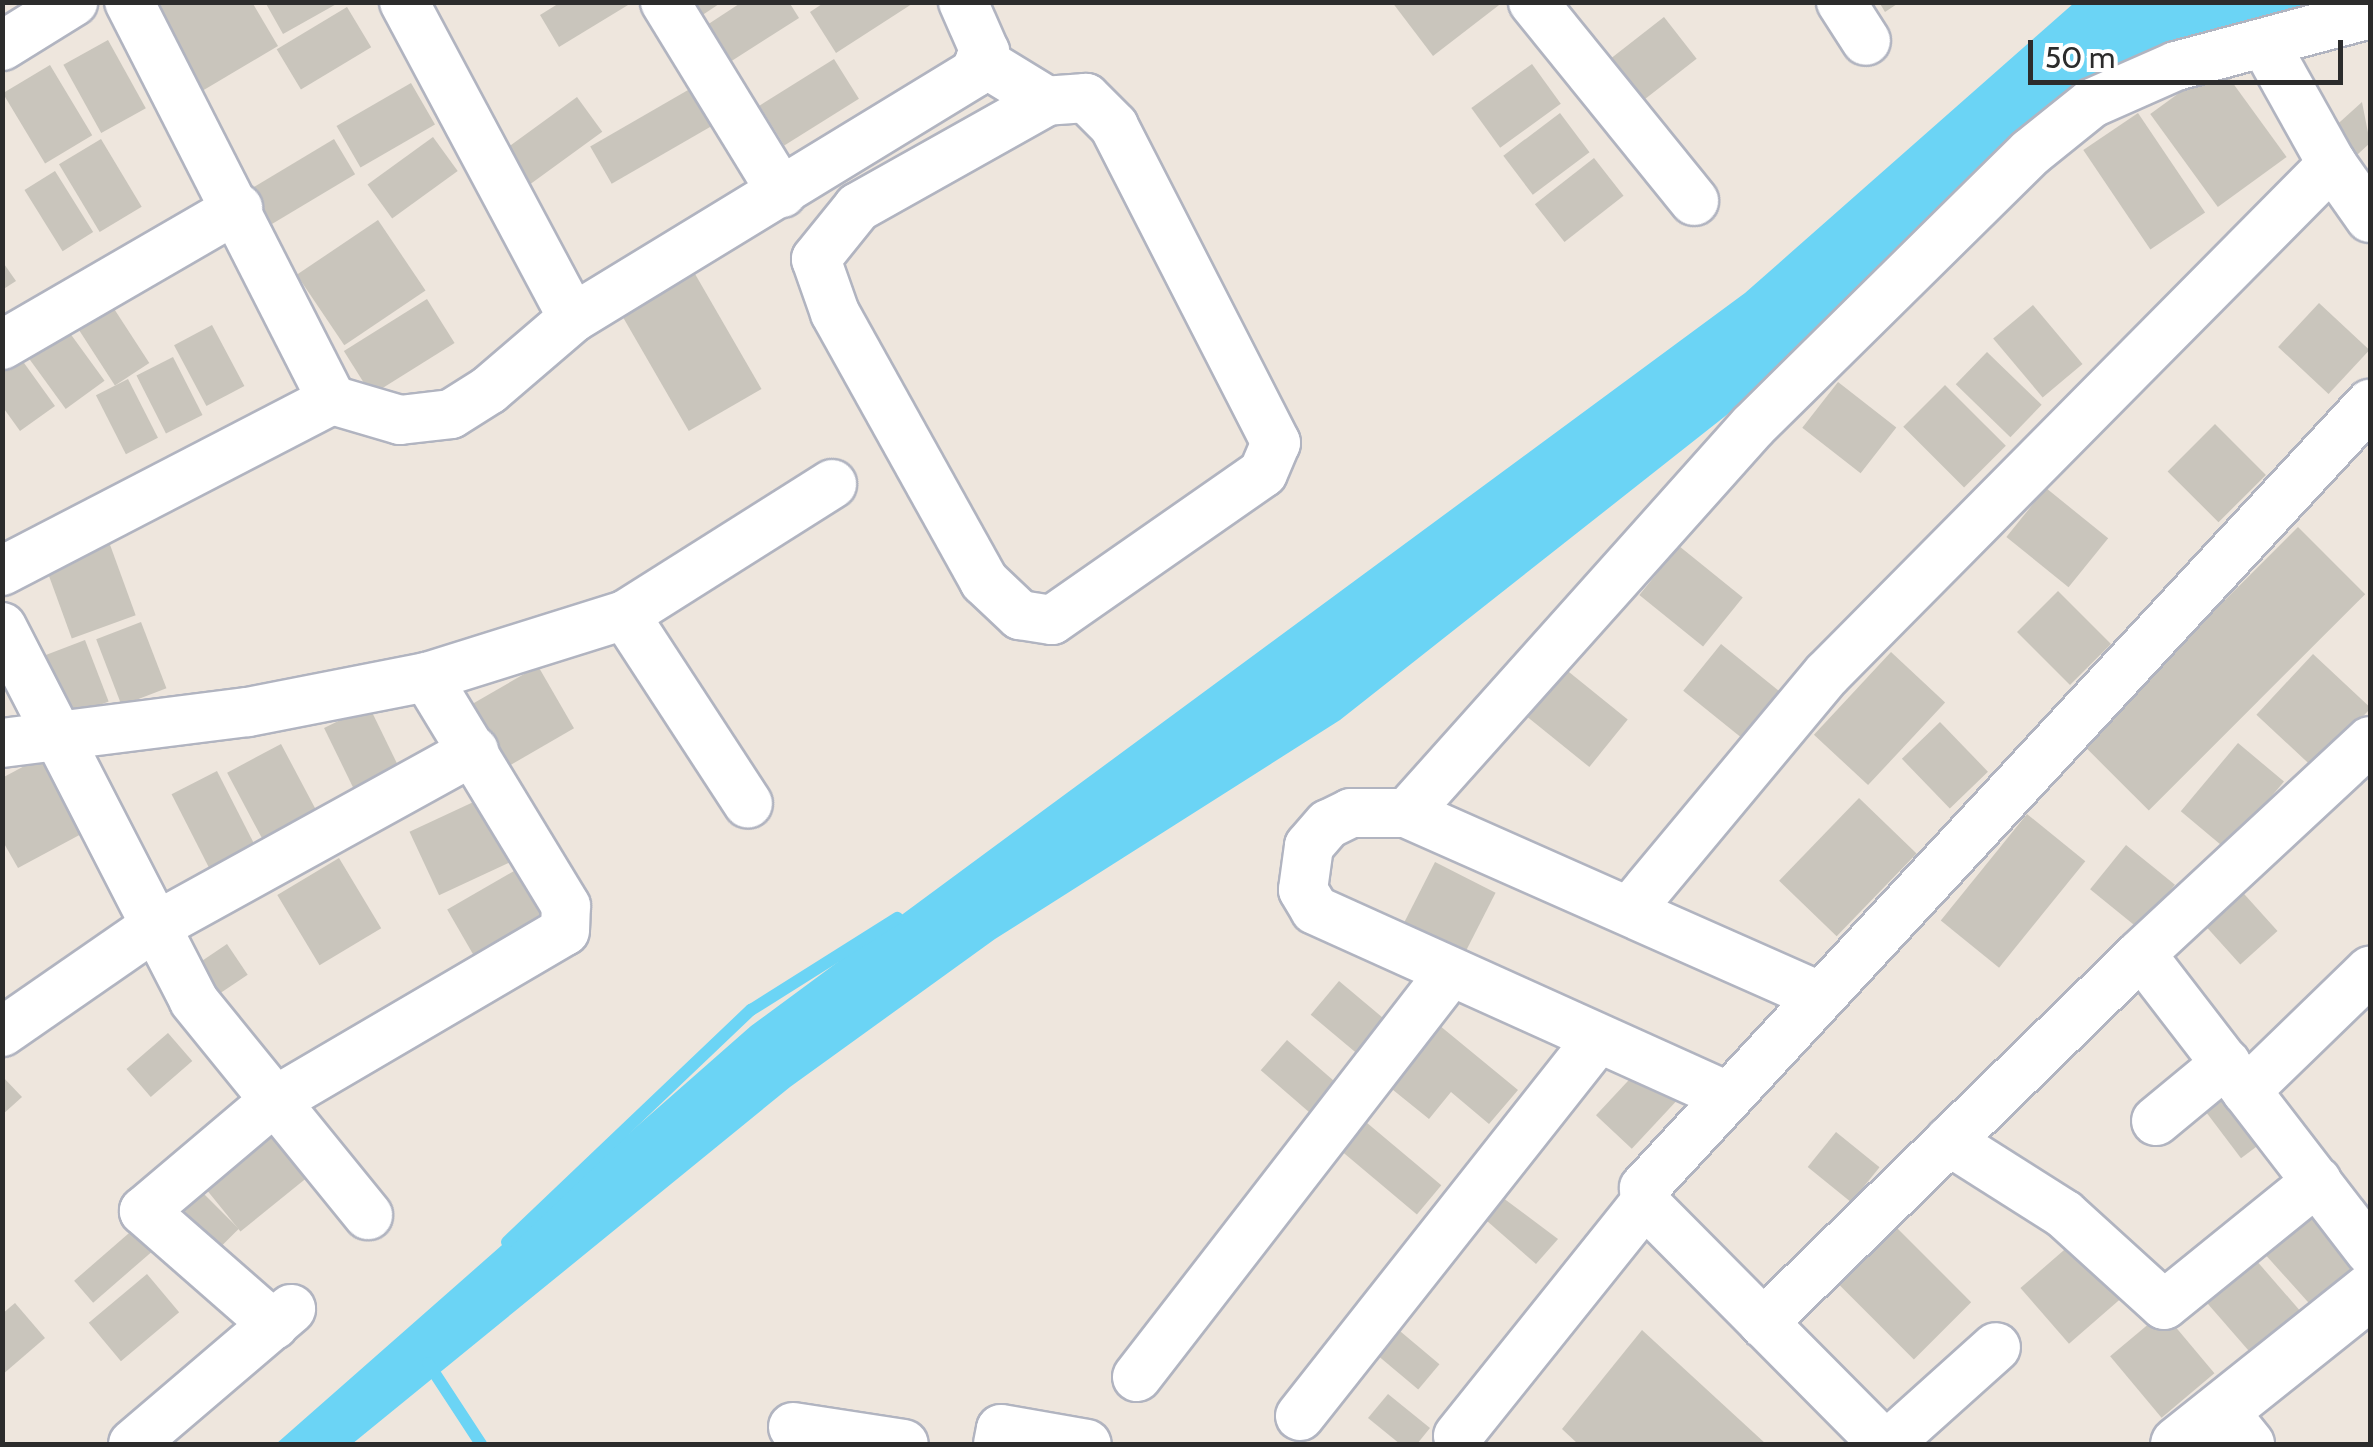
<!DOCTYPE html>
<style>
body{margin:0}
#map{position:relative;width:2373px;height:1447px;overflow:hidden;background:#eee6dd;font-family:Cabin,sans-serif}
div>[style]{position:absolute}
.water>*{inset:0;background:#6bd4f5}
.stream>*{height:12px;margin:-6px;padding:0 6px;transform-origin:6px;border-radius:6px;background:#6bd4f5}
.building>*{inset:0;background:#c9c5bc;transform-origin:0 0}
.roads{filter:drop-shadow(2px 0 #b1b4c0) drop-shadow(-2px 0 #b1b4c0) drop-shadow(0 2px #b1b4c0) drop-shadow(0 -2px #b1b4c0)}
.minor>*{height:48px;margin:-24px;padding:0 24px;transform-origin:24px;border-radius:24px;background:#fff}
.tertiary>*{height:55px;margin:-27.5px;padding:0 27.5px;transform-origin:27.5px;border-radius:27.5px;background:#fff}
span{translate:-50% -50%;white-space:nowrap;text-align:center;line-height:1.15;-webkit-text-stroke:9px #fff;paint-order:stroke}
.frame{position:absolute;inset:0;border:5px solid #2c2c2c;pointer-events:none}
.scale{position:absolute;left:2028px;top:40px;width:315px;height:45px;box-sizing:border-box;border:5px solid #2c2c2c;border-top:0;padding-left:12px;font-size:30px;line-height:35px;white-space:nowrap;color:#2c2c2c;-webkit-text-stroke:8px #fff;paint-order:stroke}
</style>
<div id="map">
<div class="water">
<i style="clip-path:polygon(2074px 3px,2337px 3px,2150px 63px,1752px 395px,1340px 720px,995px 939px,790px 1087px,352px 1444px,276px 1444px,751px 1026px,1745px 293px)"></i>
</div>
<div class="stream">
<i style="left:507px;top:1242px;width:337px;rotate:-43.6deg"></i>
<i style="left:751px;top:1010px;width:173px;rotate:-32.2deg"></i>
<i style="left:428px;top:1363px;width:97px;rotate:56.8deg"></i>
</div>
<div class="building">
<i style="clip-path:polygon(165px 2px,252px 2px,278px 46px,197px 94px,148px 12px)"></i>
<i style="clip-path:polygon(265px 2px,340px 2px,283px 34px)"></i>
<i style="clip-path:polygon(561px 2px,633px 2px,559px 47px,540px 15px)"></i>
<i style="clip-path:polygon(693px 2px,722px 2px,701px 16px)"></i>
<i style="clip-path:polygon(742px 2px,789px 2px,799px 18px,730px 62px,707px 25px)"></i>
<i style="clip-path:polygon(825px 2px,915px 2px,836px 53px,810px 12px)"></i>
<i style="clip-path:polygon(1392px 2px,1503px 2px,1433px 56px)"></i>
<i style="clip-path:polygon(1879px 2px,1900px 2px,1885px 12px)"></i>
<i style="left:347px;top:7px;width:47px;height:82px;rotate:59deg"></i>
<i style="left:1664px;top:17px;width:53px;height:74px;rotate:52deg"></i>
<i style="left:108px;top:40px;width:78px;height:51px;rotate:61deg"></i>
<i style="left:834px;top:59px;width:47px;height:88px;rotate:58deg"></i>
<i style="left:1532px;top:64px;width:49px;height:75px;rotate:54deg"></i>
<i style="left:2219px;top:64px;width:115px;height:85px;rotate:54deg"></i>
<i style="left:50px;top:65px;width:82px;height:55px;rotate:59deg"></i>
<i style="left:411px;top:83px;width:48px;height:86px;rotate:60deg"></i>
<i style="left:695px;top:86px;width:43px;height:121px;rotate:60deg"></i>
<i style="left:577px;top:97px;width:43px;height:93px;rotate:54deg"></i>
<i style="clip-path:polygon(2362px 102px,2370px 143px,2345px 166px,2320px 140px)"></i>
<i style="left:1560px;top:113px;width:49px;height:71px;rotate:53deg"></i>
<i style="left:2138px;top:113px;width:120px;height:66px;rotate:56deg"></i>
<i style="left:433px;top:137px;width:42px;height:81px;rotate:54deg"></i>
<i style="left:101px;top:139px;width:79px;height:49px;rotate:59deg"></i>
<i style="left:334px;top:139px;width:41px;height:97px;rotate:59deg"></i>
<i style="left:1594px;top:158px;width:48px;height:75px;rotate:52deg"></i>
<i style="left:55px;top:171px;width:72px;height:36px;rotate:58deg"></i>
<i style="left:378px;top:220px;width:85px;height:98px;rotate:56deg"></i>
<i style="clip-path:polygon(2px 261px,16px 281px,2px 290px)"></i>
<i style="left:691px;top:267px;width:141px;height:84px;rotate:60deg"></i>
<i style="left:427px;top:299px;width:52px;height:98px;rotate:58deg"></i>
<i style="left:109px;top:301px;width:74px;height:41px;rotate:57deg"></i>
<i style="left:2319px;top:303px;width:69px;height:60px;rotate:43deg"></i>
<i style="left:2033px;top:305px;width:77px;height:52px;rotate:50deg"></i>
<i style="left:64px;top:325px;width:69px;height:48px;rotate:54deg"></i>
<i style="left:212px;top:325px;width:69px;height:43px;rotate:62deg"></i>
<i style="clip-path:polygon(14px 349px,55px 406px,20px 431px,2px 406px,2px 357px)"></i>
<i style="left:1987px;top:352px;width:76px;height:45px;rotate:44deg"></i>
<i style="left:173px;top:357px;width:65px;height:41px;rotate:63deg"></i>
<i style="left:128px;top:379px;width:66px;height:36px;rotate:63deg"></i>
<i style="left:1838px;top:382px;width:74px;height:58px;rotate:38deg"></i>
<i style="left:1945px;top:385px;width:86px;height:59px;rotate:45deg"></i>
<i style="left:2215px;top:424px;width:72px;height:67px;rotate:45deg"></i>
<i style="left:2046px;top:488px;width:80px;height:63px;rotate:39deg"></i>
<i style="left:2298px;top:527px;width:95px;height:306px;rotate:45deg"></i>
<i style="left:109px;top:542px;width:78px;height:68px;rotate:70deg"></i>
<i style="left:1679px;top:546px;width:82px;height:63px;rotate:39deg"></i>
<i style="left:2058px;top:591px;width:75px;height:58px;rotate:45deg"></i>
<i style="left:141px;top:622px;width:71px;height:48px;rotate:69deg"></i>
<i style="left:85px;top:640px;width:66px;height:51px;rotate:69deg"></i>
<i style="left:1721px;top:644px;width:75px;height:60px;rotate:39deg"></i>
<i style="left:1891px;top:652px;width:74px;height:113px;rotate:43deg"></i>
<i style="left:2313px;top:654px;width:79px;height:83px;rotate:43deg"></i>
<i style="left:538px;top:666px;width:72px;height:82px;rotate:60deg"></i>
<i style="left:1564px;top:668px;width:82px;height:61px;rotate:39deg"></i>
<i style="left:369px;top:706px;width:76px;height:50px;rotate:64deg"></i>
<i style="left:1940px;top:722px;width:69px;height:53px;rotate:46deg"></i>
<i style="left:2238px;top:743px;width:60px;height:89px;rotate:40deg"></i>
<i style="left:281px;top:744px;width:80px;height:61px;rotate:62deg"></i>
<i style="clip-path:polygon(43px 756px,85px 832px,18px 868px,2px 840px,2px 778px)"></i>
<i style="left:217px;top:771px;width:98px;height:51px;rotate:63deg"></i>
<i style="left:482px;top:798px;width:70px;height:80px;rotate:65deg"></i>
<i style="left:1859px;top:798px;width:80px;height:115px;rotate:44deg"></i>
<i style="left:2027px;top:814px;width:75px;height:137px;rotate:39deg"></i>
<i style="left:2126px;top:845px;width:63px;height:57px;rotate:39deg"></i>
<i style="left:339px;top:858px;width:82px;height:72px;rotate:59deg"></i>
<i style="left:1435px;top:862px;width:68px;height:76px;rotate:27deg"></i>
<i style="left:526px;top:864px;width:59px;height:91px;rotate:60deg"></i>
<i style="left:2236px;top:885px;width:62px;height:50px;rotate:48deg"></i>
<i style="left:227px;top:944px;width:37px;height:54px;rotate:56deg"></i>
<i style="left:1339px;top:981px;width:60px;height:44px;rotate:40deg"></i>
<i style="clip-path:polygon(1428px 1016px,1518px 1090px,1489px 1124px,1451px 1092px,1429px 1119px,1377px 1077px)"></i>
<i style="left:168px;top:1033px;width:37px;height:55px;rotate:49deg"></i>
<i style="left:1287px;top:1040px;width:65px;height:40px;rotate:41deg"></i>
<i style="left:1641px;top:1067px;width:49px;height:66px;rotate:43deg"></i>
<i style="clip-path:polygon(2px 1076px,22px 1097px,2px 1115px)"></i>
<i style="left:2224px;top:1076px;width:76px;height:36px;rotate:53deg"></i>
<i style="left:1354px;top:1112px;width:114px;height:38px;rotate:40deg"></i>
<i style="left:264px;top:1116px;width:75px;height:91px;rotate:51deg"></i>
<i style="left:1836px;top:1132px;width:56px;height:45px;rotate:39deg"></i>
<i style="left:190px;top:1180px;width:69px;height:45px;rotate:45deg"></i>
<i style="clip-path:polygon(1487px 1186px,1558px 1239px,1536px 1264px,1470px 1206px)"></i>
<i style="left:2300px;top:1202px;width:94px;height:61px;rotate:48deg"></i>
<i style="left:1887px;top:1218px;width:119px;height:81px;rotate:45deg"></i>
<i style="left:136px;top:1227px;width:29px;height:82px;rotate:49deg"></i>
<i style="left:2071px;top:1244px;width:74px;height:67px;rotate:49deg"></i>
<i style="left:2242px;top:1244px;width:92px;height:65px;rotate:49deg"></i>
<i style="left:147px;top:1274px;width:50px;height:76px;rotate:50deg"></i>
<i style="clip-path:polygon(15px 1303px,45px 1338px,2px 1375px,2px 1314px)"></i>
<i style="left:2163px;top:1312px;width:80px;height:69px;rotate:50deg"></i>
<i style="left:1382px;top:1316px;width:75px;height:33px;rotate:40deg"></i>
<i style="clip-path:polygon(1642px 1330px,1766px 1444px,1578px 1444px,1562px 1429px)"></i>
<i style="clip-path:polygon(1388px 1394px,1430px 1428px,1417px 1444px,1400px 1444px,1368px 1418px)"></i>
</div>
<div class="roads">
<div class="minor">
<i style="left:404px;top:2px;width:358px;rotate:61.9deg"></i>
<i style="left:665px;top:2px;width:224px;rotate:58.5deg"></i>
<i style="left:1533px;top:2px;width:256px;rotate:51deg"></i>
<i style="left:1841px;top:2px;width:46px;rotate:57.3deg"></i>
<i style="left:2px;top:46px;width:84px;rotate:-31.8deg"></i>
<i style="left:980px;top:60px;width:79px;rotate:31.5deg"></i>
<i style="left:1047px;top:101px;width:217px;rotate:150.7deg"></i>
<i style="left:858px;top:207px;width:67px;rotate:128.9deg"></i>
<i style="left:816px;top:259px;width:57px;rotate:70.6deg"></i>
<i style="left:835px;top:313px;width:307px;rotate:60.9deg"></i>
<i style="left:984px;top:581px;width:50px;rotate:43.4deg"></i>
<i style="left:1020px;top:615px;width:32px;rotate:9deg"></i>
<i style="left:1052px;top:620px;width:257px;rotate:-34.9deg"></i>
<i style="left:1263px;top:473px;width:33px;rotate:-67deg"></i>
<i style="left:1276px;top:443px;width:356px;rotate:-117.1deg"></i>
<i style="left:1114px;top:126px;width:40px;rotate:-135deg"></i>
<i style="left:1086px;top:98px;width:39px;rotate:176deg"></i>
<i style="left:2332px;top:164px;width:66px;rotate:54.9deg"></i>
<i style="left:2px;top:345px;width:273px;rotate:-30.1deg"></i>
<i style="left:332px;top:400px;width:71px;rotate:16.4deg"></i>
<i style="left:400px;top:420px;width:51px;rotate:-6.7deg"></i>
<i style="left:451px;top:414px;width:45px;rotate:-32.3deg"></i>
<i style="left:489px;top:390px;width:111px;rotate:-40.6deg"></i>
<i style="left:573px;top:318px;width:470px;rotate:-31.4deg"></i>
<i style="left:974px;top:73px;width:24px;rotate:-62deg"></i>
<i style="left:985px;top:52px;width:55px;rotate:-113.7deg"></i>
<i style="left:2px;top:571px;width:372px;rotate:-27.4deg"></i>
<i style="left:332px;top:400px;width:447px;rotate:-117deg"></i>
<i style="left:625px;top:615px;width:225px;rotate:56.9deg"></i>
<i style="left:2px;top:627px;width:420px;rotate:62.8deg"></i>
<i style="left:194px;top:1001px;width:276px;rotate:50.9deg"></i>
<i style="left:2370px;top:741px;width:313px;rotate:137.1deg"></i>
<i style="left:2141px;top:954px;width:375px;rotate:52.4deg"></i>
<i style="left:2px;top:743px;width:248px;rotate:-7.2deg"></i>
<i style="left:248px;top:712px;width:182px;rotate:-11.1deg"></i>
<i style="left:427px;top:677px;width:207px;rotate:-17.4deg"></i>
<i style="left:625px;top:615px;width:245px;rotate:-32.3deg"></i>
<i style="left:1407px;top:813px;width:56px;rotate:180deg"></i>
<i style="left:1351px;top:813px;width:25px;rotate:154deg"></i>
<i style="left:1328px;top:824px;width:29px;rotate:131deg"></i>
<i style="left:1309px;top:846px;width:44px;rotate:97.8deg"></i>
<i style="left:1303px;top:890px;width:23px;rotate:59deg"></i>
<i style="left:1315px;top:910px;width:451px;rotate:24.3deg"></i>
<i style="left:1631px;top:909px;width:306px;rotate:-50.2deg"></i>
<i style="left:1827px;top:674px;width:718px;rotate:-45.28deg"></i>
<i style="left:2332px;top:164px;width:137px;rotate:-119.2deg"></i>
<i style="left:1819px;top:996px;width:451px;rotate:-156.1deg"></i>
<i style="left:1407px;top:813px;width:519px;rotate:-48.2deg"></i>
<i style="left:1753px;top:426px;width:390px;rotate:-44.6deg"></i>
<i style="left:2031px;top:152px;width:78px;rotate:-38.8deg"></i>
<i style="left:2092px;top:103px;width:92px;rotate:-23.8deg"></i>
<i style="left:2176px;top:66px;width:201px;rotate:-15deg"></i>
<i style="left:2px;top:1032px;width:181px;rotate:-34.7deg"></i>
<i style="left:151px;top:929px;width:369px;rotate:-28.9deg"></i>
<i style="left:2246px;top:1091px;width:173px;rotate:-44.1deg"></i>
<i style="left:2156px;top:1121px;width:91px;rotate:-39.6deg"></i>
<i style="left:1949px;top:1141px;width:136px;rotate:32.4deg"></i>
<i style="left:2064px;top:1214px;width:135px;rotate:42.3deg"></i>
<i style="left:2164px;top:1305px;width:197px;rotate:-39deg"></i>
<i style="left:1763px;top:1323px;width:528px;rotate:-44.31deg"></i>
<i style="left:274px;top:1325px;width:173px;rotate:-138.8deg"></i>
<i style="left:144px;top:1211px;width:169px;rotate:-40.2deg"></i>
<i style="left:273px;top:1102px;width:338px;rotate:-30.4deg"></i>
<i style="left:565px;top:931px;width:25px;rotate:-88deg"></i>
<i style="left:566px;top:906px;width:268px;rotate:-121.3deg"></i>
<i style="left:1137px;top:1377px;width:510px;rotate:-52.25deg"></i>
<i style="left:2222px;top:1409px;width:45px;rotate:51.3deg"></i>
<i style="left:1300px;top:1416px;width:481px;rotate:-51.7deg"></i>
<i style="left:793px;top:1427px;width:112px;rotate:8.7deg"></i>
<i style="left:1458px;top:1436px;width:299px;rotate:-51.3deg"></i>
<i style="left:133px;top:1444px;width:208px;rotate:-40.5deg"></i>
<i style="left:998px;top:1444px;width:15px;rotate:-79deg"></i>
<i style="left:1001px;top:1429px;width:87px;rotate:9.9deg"></i>
<i style="left:1884px;top:1444px;width:339px;rotate:-134.8deg"></i>
<i style="left:1645px;top:1203px;width:15px;rotate:-94deg"></i>
<i style="left:1644px;top:1188px;width:1069px;rotate:-47.2deg"></i>
<i style="left:1888px;top:1444px;width:145px;rotate:-41.9deg"></i>
</div>
<div class="tertiary">
<i style="left:2178px;top:1444px;width:246px;rotate:-38.6deg"></i>
</div>
</div>
<div class="frame"></div>
<div class="scale">50 m</div>
</div>
